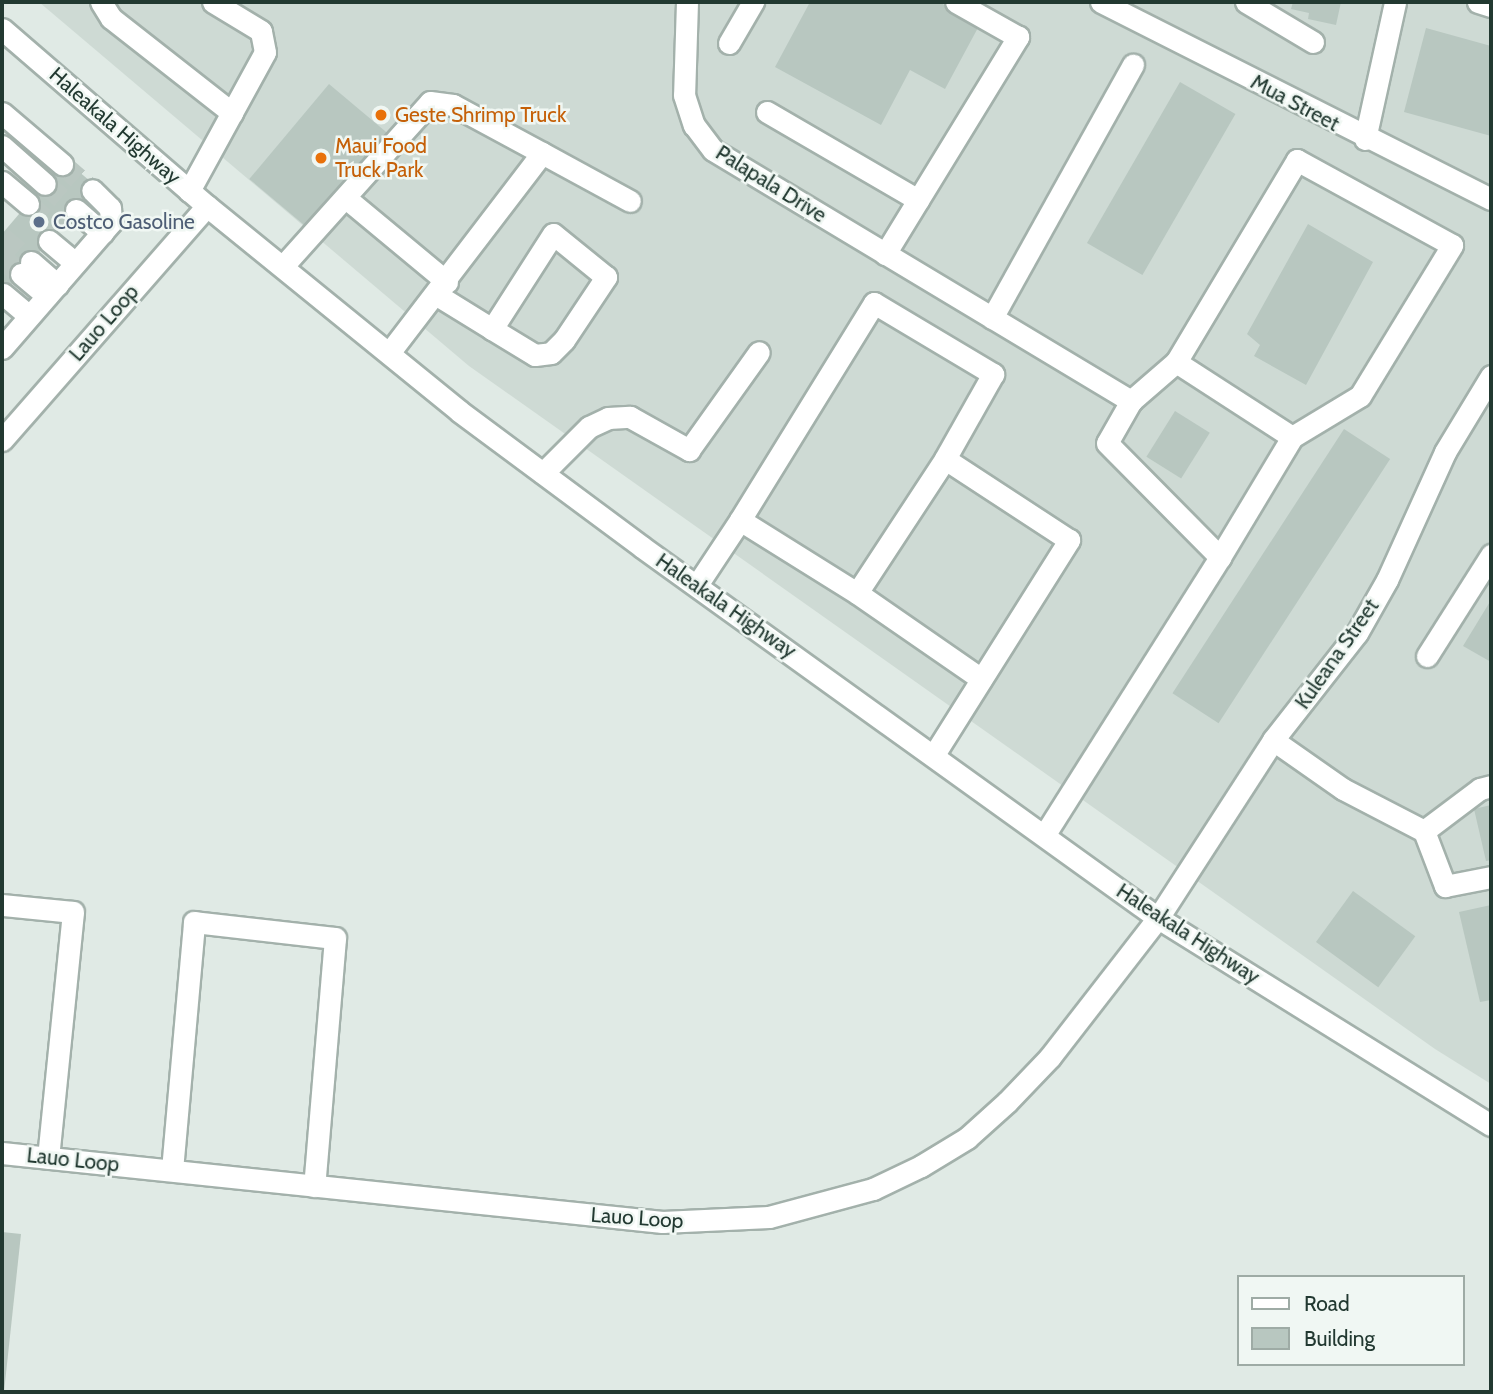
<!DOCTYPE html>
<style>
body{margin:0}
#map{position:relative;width:1493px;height:1394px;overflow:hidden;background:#e0eae5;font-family:Cabin,sans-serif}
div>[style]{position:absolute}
.built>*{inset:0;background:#cedad4}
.building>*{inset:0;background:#b8c7c0;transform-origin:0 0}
.minor-tunnel>*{height:21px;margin-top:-10.5px;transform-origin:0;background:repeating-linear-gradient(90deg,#bac7c1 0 21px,transparent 0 31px)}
.roads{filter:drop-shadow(2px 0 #a3b1ab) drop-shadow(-2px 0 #a3b1ab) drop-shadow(0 2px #a3b1ab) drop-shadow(0 -2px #a3b1ab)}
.minor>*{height:21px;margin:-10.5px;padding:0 10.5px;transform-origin:10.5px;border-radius:10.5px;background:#fff}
.dots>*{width:19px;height:19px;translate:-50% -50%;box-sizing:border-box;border:4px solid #f0f7f3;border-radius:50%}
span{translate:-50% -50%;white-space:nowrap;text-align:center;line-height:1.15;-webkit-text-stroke:5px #f0f7f3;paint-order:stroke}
.street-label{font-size:21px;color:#223931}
.food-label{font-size:21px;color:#c56008}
.left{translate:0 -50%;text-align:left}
.service-label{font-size:21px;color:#4e5e75}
.frame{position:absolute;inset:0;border:4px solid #223931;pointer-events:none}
.legend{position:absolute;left:1237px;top:1275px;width:228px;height:91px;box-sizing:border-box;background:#f0f7f3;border:2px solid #9eaba5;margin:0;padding:9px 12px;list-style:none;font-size:21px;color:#223931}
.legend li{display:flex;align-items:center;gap:14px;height:35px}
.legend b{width:35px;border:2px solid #9eaba5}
</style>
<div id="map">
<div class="built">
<i style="clip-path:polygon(39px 2px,1491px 2px,1491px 1084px,1435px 1049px,469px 366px)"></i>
</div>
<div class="building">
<i style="clip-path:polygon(810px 2px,939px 2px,980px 24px,945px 89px,910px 70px,881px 125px,775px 67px)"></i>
<i style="clip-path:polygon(1293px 2px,1341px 2px,1336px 25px,1308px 19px,1309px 13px,1291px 9px)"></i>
<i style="clip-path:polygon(1426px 28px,1491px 46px,1491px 136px,1404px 112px)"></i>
<i style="left:1180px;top:82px;width:64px;height:186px;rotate:30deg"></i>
<i style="left:329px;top:84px;width:82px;height:124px;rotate:40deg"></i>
<i style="clip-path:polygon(65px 160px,96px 186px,2px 296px,2px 234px)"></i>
<i style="clip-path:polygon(1308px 224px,1373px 262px,1306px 385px,1254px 356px,1260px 345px,1247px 334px)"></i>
<i style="left:1175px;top:411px;width:41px;height:54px;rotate:32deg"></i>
<i style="left:1344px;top:429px;width:55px;height:315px;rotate:33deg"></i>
<i style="clip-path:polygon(1491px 600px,1491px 662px,1463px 646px)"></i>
<i style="clip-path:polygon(1491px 805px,1491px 860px,1486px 861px,1474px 809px)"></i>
<i style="left:1353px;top:891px;width:77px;height:63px;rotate:36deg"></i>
<i style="clip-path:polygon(1491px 905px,1491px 1000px,1480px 1002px,1459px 912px)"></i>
<i style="clip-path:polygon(2px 1232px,21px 1234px,4px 1392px,2px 1392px)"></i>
</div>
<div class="minor-tunnel">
<i style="left:62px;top:164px;width:40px;rotate:41deg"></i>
<i style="left:45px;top:184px;width:40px;rotate:40deg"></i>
<i style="left:28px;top:204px;width:40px;rotate:41deg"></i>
<i style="left:2px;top:237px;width:38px;rotate:41deg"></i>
<i style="left:2px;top:257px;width:25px;rotate:42deg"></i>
</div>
<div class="roads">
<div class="minor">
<i style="left:101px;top:2px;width:19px;rotate:58deg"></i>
<i style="left:111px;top:18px;width:154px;rotate:38.1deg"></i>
<i style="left:687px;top:2px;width:93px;rotate:91.8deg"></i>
<i style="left:684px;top:95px;width:32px;rotate:72deg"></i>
<i style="left:694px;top:125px;width:31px;rotate:53deg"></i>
<i style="left:713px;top:150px;width:488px;rotate:31deg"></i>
<i style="left:1101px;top:2px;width:437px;rotate:26.8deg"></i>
<i style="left:1246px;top:2px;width:78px;rotate:30.8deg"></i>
<i style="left:1478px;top:2px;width:14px;rotate:17deg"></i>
<i style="left:2px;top:29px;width:271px;rotate:40.8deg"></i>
<i style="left:207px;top:206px;width:325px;rotate:39.1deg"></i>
<i style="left:459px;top:411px;width:228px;rotate:36.6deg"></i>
<i style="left:642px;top:547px;width:636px;rotate:35.72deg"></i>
<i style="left:1158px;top:918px;width:392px;rotate:31.9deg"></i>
<i style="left:729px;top:43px;width:48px;rotate:-59.7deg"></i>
<i style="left:767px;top:112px;width:175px;rotate:30.2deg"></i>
<i style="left:2px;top:113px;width:79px;rotate:40.4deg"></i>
<i style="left:1365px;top:139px;width:140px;rotate:-77.6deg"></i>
<i style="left:2px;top:146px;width:57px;rotate:41.5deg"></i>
<i style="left:542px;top:153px;width:100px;rotate:28.6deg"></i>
<i style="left:2px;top:182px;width:34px;rotate:40deg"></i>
<i style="left:189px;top:191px;width:158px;rotate:-61.3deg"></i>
<i style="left:265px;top:52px;width:21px;rotate:-101deg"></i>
<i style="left:261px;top:31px;width:56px;rotate:-148.9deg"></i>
<i style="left:347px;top:199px;width:130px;rotate:39.7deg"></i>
<i style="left:76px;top:210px;width:35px;rotate:41deg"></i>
<i style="left:49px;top:241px;width:34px;rotate:40deg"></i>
<i style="left:885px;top:254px;width:255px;rotate:-58.5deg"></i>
<i style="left:1018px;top:37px;width:71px;rotate:-150.6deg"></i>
<i style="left:31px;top:262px;width:35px;rotate:41deg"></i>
<i style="left:283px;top:266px;width:220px;rotate:-48.1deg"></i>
<i style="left:430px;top:102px;width:23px;rotate:7deg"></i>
<i style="left:453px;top:105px;width:101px;rotate:28.3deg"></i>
<i style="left:542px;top:153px;width:252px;rotate:127.4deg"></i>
<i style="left:21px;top:274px;width:34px;rotate:40deg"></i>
<i style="left:3px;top:294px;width:34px;rotate:40deg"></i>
<i style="left:437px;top:295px;width:65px;rotate:31.7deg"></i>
<i style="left:492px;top:329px;width:50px;rotate:31.2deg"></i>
<i style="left:535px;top:355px;width:16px;rotate:-7deg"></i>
<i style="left:551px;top:353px;width:18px;rotate:-45deg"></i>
<i style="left:564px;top:340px;width:76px;rotate:-56.3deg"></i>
<i style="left:606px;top:277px;width:68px;rotate:-140.9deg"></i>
<i style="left:553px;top:234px;width:113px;rotate:122.7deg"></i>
<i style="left:992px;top:318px;width:290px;rotate:-60.9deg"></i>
<i style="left:2px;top:348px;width:167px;rotate:-49.1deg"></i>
<i style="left:111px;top:222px;width:14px;rotate:-94deg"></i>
<i style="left:110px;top:208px;width:25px;rotate:-135deg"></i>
<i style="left:1176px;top:362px;width:138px;rotate:32.9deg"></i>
<i style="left:2px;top:440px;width:311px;rotate:-48.8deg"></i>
<i style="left:543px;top:473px;width:65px;rotate:-45deg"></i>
<i style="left:589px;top:427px;width:21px;rotate:-25deg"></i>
<i style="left:608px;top:418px;width:22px;rotate:-3deg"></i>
<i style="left:630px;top:417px;width:68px;rotate:29.2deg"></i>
<i style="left:689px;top:450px;width:120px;rotate:-54.5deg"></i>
<i style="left:740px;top:520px;width:255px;rotate:-58.3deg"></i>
<i style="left:874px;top:303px;width:139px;rotate:30.8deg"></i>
<i style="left:993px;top:374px;width:98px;rotate:119.5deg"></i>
<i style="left:697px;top:585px;width:78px;rotate:-56.5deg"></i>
<i style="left:740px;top:520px;width:138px;rotate:32deg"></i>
<i style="left:1427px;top:656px;width:120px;rotate:-57.6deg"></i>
<i style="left:1273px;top:740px;width:85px;rotate:35deg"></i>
<i style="left:1343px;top:789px;width:91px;rotate:27.4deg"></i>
<i style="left:1424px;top:831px;width:59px;rotate:69.1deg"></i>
<i style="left:1445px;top:886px;width:47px;rotate:-11.1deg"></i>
<i style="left:935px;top:753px;width:252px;rotate:-57.8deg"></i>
<i style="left:1069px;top:540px;width:148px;rotate:-146.8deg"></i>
<i style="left:945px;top:459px;width:160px;rotate:123.3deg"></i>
<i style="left:857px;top:593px;width:151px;rotate:34.7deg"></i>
<i style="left:1424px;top:831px;width:70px;rotate:-36.9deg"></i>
<i style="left:1480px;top:789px;width:11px;rotate:-15deg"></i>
<i style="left:1045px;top:834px;width:328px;rotate:-57.7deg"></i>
<i style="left:1220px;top:557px;width:140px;rotate:-59deg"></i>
<i style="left:1292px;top:437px;width:79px;rotate:-31.1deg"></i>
<i style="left:1360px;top:396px;width:177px;rotate:-58.6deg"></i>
<i style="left:1452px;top:245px;width:177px;rotate:-151.3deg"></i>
<i style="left:1297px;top:160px;width:235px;rotate:120.9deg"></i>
<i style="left:1176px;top:362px;width:60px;rotate:139.1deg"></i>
<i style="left:1131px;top:401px;width:48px;rotate:119.7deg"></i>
<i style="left:1107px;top:443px;width:161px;rotate:45.3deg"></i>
<i style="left:2px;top:905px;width:71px;rotate:5.6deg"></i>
<i style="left:73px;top:912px;width:247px;rotate:95.8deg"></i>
<i style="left:2px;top:1153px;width:664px;rotate:5.97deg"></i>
<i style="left:662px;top:1222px;width:107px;rotate:-2.7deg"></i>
<i style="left:769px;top:1217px;width:108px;rotate:-15.1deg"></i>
<i style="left:873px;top:1189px;width:53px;rotate:-25.6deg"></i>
<i style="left:921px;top:1166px;width:54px;rotate:-31.3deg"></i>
<i style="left:967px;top:1138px;width:54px;rotate:-42deg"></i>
<i style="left:1007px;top:1102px;width:62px;rotate:-46.3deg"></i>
<i style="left:1050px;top:1057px;width:176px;rotate:-52.2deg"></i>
<i style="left:1158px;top:918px;width:212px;rotate:-57.1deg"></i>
<i style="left:1273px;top:740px;width:136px;rotate:-51.9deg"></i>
<i style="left:1357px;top:633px;width:61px;rotate:-60.5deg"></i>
<i style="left:1387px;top:580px;width:141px;rotate:-65.6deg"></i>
<i style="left:1445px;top:452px;width:89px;rotate:-58.8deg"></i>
<i style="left:172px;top:1170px;width:249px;rotate:-84.9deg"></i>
<i style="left:194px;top:922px;width:142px;rotate:6.5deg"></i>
<i style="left:335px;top:938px;width:249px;rotate:94.8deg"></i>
</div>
</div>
<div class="dots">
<i style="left:381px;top:115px;background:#e8710a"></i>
<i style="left:321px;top:158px;background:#e8710a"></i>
<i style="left:39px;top:222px;background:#5c6f8a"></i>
</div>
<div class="street-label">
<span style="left:1295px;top:103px;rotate:28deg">Mua Street</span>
<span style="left:115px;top:126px;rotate:41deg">Haleakala Highway</span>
<span style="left:771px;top:184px;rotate:32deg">Palapala Drive</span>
<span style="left:104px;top:323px;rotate:-49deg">Lauo Loop</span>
<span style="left:726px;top:606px;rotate:35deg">Haleakala Highway</span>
<span style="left:1337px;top:654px;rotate:-55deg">Kuleana Street</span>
<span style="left:1188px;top:934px;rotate:33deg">Haleakala Highway</span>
<span style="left:73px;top:1160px;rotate:6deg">Lauo Loop</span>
<span style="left:637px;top:1218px;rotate:4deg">Lauo Loop</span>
</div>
<div class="food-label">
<span class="left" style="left:395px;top:115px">Geste Shrimp Truck</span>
<span class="left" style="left:335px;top:158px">Maui Food<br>Truck Park</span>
</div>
<div class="service-label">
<span class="left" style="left:53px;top:222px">Costco Gasoline</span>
</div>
<div class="frame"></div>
<ul class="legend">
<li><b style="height:9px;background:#fff"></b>Road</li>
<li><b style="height:19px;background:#b8c7c0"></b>Building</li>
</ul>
</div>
